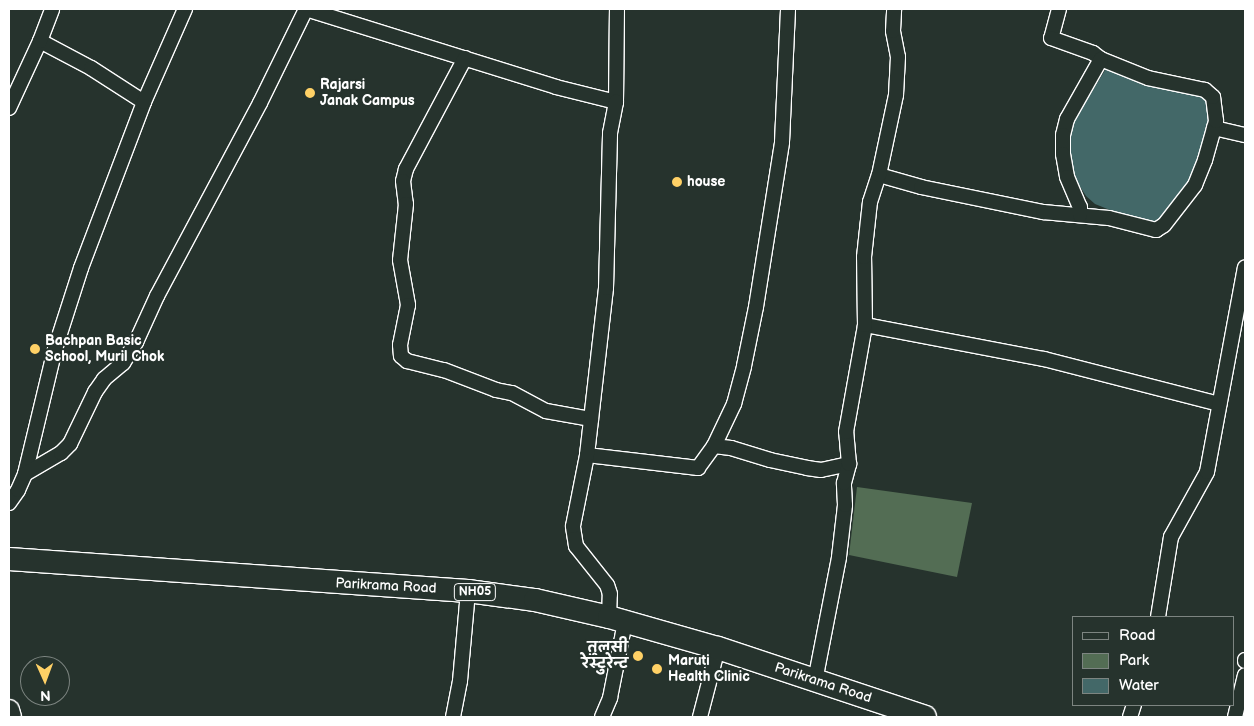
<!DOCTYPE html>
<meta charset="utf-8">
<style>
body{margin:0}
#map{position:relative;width:1254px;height:726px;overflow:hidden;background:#26332d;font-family:"Balsamiq Sans","Playpen Sans Deva",sans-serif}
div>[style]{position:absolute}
.green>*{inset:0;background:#536d54}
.water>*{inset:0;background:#436868}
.roads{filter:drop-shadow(1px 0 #fff) drop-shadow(-1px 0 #fff) drop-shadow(0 1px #fff) drop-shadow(0 -1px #fff)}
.street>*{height:14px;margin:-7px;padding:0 7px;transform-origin:7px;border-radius:7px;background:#26332d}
.secondary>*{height:20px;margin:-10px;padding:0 10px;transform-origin:10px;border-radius:10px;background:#26332d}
.primary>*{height:22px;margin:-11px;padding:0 11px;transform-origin:11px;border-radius:11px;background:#26332d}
.dots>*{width:14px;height:14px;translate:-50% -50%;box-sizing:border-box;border:2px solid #26332d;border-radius:50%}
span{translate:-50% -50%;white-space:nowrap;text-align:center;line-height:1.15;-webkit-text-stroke:4px #26332d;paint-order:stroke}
.shield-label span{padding:1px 4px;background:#26332d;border:1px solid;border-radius:4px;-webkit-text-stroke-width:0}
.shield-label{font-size:12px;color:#fff;font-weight:700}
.poi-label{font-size:14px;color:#fff;font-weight:700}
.left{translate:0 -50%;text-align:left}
.right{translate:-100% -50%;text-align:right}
.street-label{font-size:14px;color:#fff}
.frame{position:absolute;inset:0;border:10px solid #fff;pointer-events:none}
.legend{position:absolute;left:1072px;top:616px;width:162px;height:90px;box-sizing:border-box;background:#26332d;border:1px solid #7d8581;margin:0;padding:6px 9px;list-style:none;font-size:15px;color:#fff}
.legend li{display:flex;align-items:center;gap:10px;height:25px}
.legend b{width:25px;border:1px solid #7d8581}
.north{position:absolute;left:20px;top:656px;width:50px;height:50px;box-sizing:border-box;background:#26332d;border:1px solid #7d8581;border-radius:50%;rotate:178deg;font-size:14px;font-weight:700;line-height:20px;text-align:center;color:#fff}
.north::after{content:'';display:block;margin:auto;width:18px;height:22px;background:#ffd166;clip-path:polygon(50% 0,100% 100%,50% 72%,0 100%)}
</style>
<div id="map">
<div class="green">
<i style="clip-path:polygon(857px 487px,972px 503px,957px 577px,849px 555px)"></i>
</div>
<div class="water">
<i style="clip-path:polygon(1107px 67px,1130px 78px,1170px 90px,1196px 92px,1209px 100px,1209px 119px,1200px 161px,1190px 187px,1170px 211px,1155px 222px,1145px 224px,1095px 204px,1086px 196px,1072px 174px,1067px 132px)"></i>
</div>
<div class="roads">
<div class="street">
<i style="left:306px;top:9px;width:262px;rotate:17.3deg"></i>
<i style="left:556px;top:87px;width:62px;rotate:14deg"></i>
<i style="left:616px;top:102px;width:93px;rotate:-89.4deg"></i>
<i style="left:1059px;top:9px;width:30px;rotate:105deg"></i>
<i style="left:1051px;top:38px;width:45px;rotate:19.7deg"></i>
<i style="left:1093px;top:53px;width:10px;rotate:37deg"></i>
<i style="left:40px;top:41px;width:58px;rotate:27.9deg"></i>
<i style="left:91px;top:68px;width:63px;rotate:32.7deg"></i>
<i style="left:465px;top:58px;width:126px;rotate:118deg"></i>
<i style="left:406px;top:169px;width:12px;rotate:104deg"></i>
<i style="left:403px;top:181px;width:23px;rotate:83deg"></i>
<i style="left:406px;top:204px;width:56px;rotate:96.1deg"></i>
<i style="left:400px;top:260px;width:46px;rotate:79.9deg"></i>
<i style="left:408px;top:305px;width:41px;rotate:101.3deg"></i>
<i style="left:400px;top:345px;width:11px;rotate:85deg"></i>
<i style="left:401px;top:356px;width:8px;rotate:40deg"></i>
<i style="left:407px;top:361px;width:38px;rotate:14deg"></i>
<i style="left:444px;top:370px;width:56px;rotate:21deg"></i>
<i style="left:496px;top:390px;width:16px;rotate:11deg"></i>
<i style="left:512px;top:393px;width:38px;rotate:28deg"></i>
<i style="left:546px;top:411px;width:46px;rotate:10.1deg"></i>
<i style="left:9px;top:108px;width:74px;rotate:-65.2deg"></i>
<i style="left:40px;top:41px;width:34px;rotate:-69deg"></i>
<i style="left:1214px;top:128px;width:32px;rotate:13deg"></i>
<i style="left:879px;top:175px;width:44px;rotate:15.9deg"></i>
<i style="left:921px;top:187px;width:125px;rotate:11.6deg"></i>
<i style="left:1043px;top:212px;width:66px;rotate:5.2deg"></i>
<i style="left:1109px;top:218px;width:49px;rotate:14.3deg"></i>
<i style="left:1156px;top:230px;width:9px;rotate:-32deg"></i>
<i style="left:1164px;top:225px;width:51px;rotate:-52.2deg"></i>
<i style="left:1195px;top:185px;width:27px;rotate:-68deg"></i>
<i style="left:1205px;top:160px;width:41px;rotate:-74.2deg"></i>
<i style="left:1216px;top:121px;width:24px;rotate:-97deg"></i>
<i style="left:1213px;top:97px;width:11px;rotate:-139deg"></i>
<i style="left:1205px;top:90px;width:58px;rotate:-168.1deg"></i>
<i style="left:1148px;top:78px;width:51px;rotate:-158deg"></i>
<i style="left:1101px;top:59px;width:69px;rotate:119.5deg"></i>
<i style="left:1067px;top:119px;width:16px;rotate:104deg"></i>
<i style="left:1063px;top:135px;width:19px;rotate:90deg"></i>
<i style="left:1063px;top:154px;width:23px;rotate:80deg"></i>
<i style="left:1067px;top:177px;width:33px;rotate:67deg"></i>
<i style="left:1080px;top:207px;width:8px;rotate:90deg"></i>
<i style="left:865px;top:325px;width:182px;rotate:10.8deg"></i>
<i style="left:1044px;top:359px;width:181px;rotate:14.4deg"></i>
<i style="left:714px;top:446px;width:47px;rotate:-64.5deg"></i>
<i style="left:734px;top:404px;width:39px;rotate:-75deg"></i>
<i style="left:744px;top:366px;width:60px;rotate:-78.5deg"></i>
<i style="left:756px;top:307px;width:167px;rotate:-81deg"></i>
<i style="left:782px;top:142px;width:133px;rotate:-87.4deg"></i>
<i style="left:587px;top:455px;width:112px;rotate:6.7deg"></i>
<i style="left:698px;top:468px;width:27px;rotate:-54deg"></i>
<i style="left:714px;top:446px;width:17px;rotate:7deg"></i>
<i style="left:731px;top:448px;width:41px;rotate:17.1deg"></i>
<i style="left:770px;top:460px;width:38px;rotate:12deg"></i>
<i style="left:807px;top:468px;width:14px;rotate:8deg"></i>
<i style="left:821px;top:470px;width:29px;rotate:-12deg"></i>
<i style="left:25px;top:474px;width:129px;rotate:-76.5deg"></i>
<i style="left:55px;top:349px;width:85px;rotate:-72.2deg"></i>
<i style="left:81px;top:268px;width:178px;rotate:-69.2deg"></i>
<i style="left:144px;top:102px;width:102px;rotate:-66.2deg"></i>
<i style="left:9px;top:503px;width:16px;rotate:-55deg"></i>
<i style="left:18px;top:490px;width:17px;rotate:-66deg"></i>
<i style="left:25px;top:474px;width:42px;rotate:-30.3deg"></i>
<i style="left:61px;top:453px;width:13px;rotate:-45deg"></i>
<i style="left:70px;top:444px;width:58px;rotate:-64.3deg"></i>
<i style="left:95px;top:392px;width:16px;rotate:-55deg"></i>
<i style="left:104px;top:379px;width:25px;rotate:-40deg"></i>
<i style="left:123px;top:363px;width:25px;rotate:-58deg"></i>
<i style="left:136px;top:342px;width:51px;rotate:-65.5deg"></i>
<i style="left:157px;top:296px;width:219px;rotate:-61.9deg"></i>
<i style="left:260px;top:103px;width:105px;rotate:-63.9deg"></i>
<i style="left:609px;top:617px;width:23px;rotate:-88deg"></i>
<i style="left:610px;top:594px;width:9px;rotate:-108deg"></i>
<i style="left:607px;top:585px;width:50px;rotate:-128.5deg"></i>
<i style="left:576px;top:546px;width:20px;rotate:-99deg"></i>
<i style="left:573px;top:526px;width:72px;rotate:-78.8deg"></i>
<i style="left:587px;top:455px;width:168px;rotate:-83.5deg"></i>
<i style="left:606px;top:288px;width:155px;rotate:-88.5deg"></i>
<i style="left:610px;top:133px;width:32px;rotate:-79deg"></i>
<i style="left:1158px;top:617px;width:81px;rotate:-80.8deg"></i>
<i style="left:1171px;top:537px;width:74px;rotate:-61deg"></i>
<i style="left:1207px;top:472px;width:208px;rotate:-79.5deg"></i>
<i style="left:1245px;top:660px;width:1px;rotate:90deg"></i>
<i style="left:815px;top:681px;width:126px;rotate:-79deg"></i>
<i style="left:839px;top:557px;width:52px;rotate:-83.4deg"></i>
<i style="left:845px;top:505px;width:22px;rotate:-93deg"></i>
<i style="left:844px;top:483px;width:20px;rotate:-75deg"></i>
<i style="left:849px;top:464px;width:32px;rotate:-95deg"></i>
<i style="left:846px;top:432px;width:109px;rotate:-79.9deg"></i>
<i style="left:865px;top:325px;width:68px;rotate:-90.8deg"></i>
<i style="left:864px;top:257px;width:55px;rotate:-83.8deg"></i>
<i style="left:870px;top:202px;width:28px;rotate:-72deg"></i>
<i style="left:879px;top:175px;width:82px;rotate:-78deg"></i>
<i style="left:896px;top:95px;width:38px;rotate:-87deg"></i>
<i style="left:898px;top:57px;width:26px;rotate:-101deg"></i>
<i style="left:893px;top:31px;width:22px;rotate:-87deg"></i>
<i style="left:453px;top:717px;width:37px;rotate:-79deg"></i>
<i style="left:460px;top:681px;width:90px;rotate:-84.9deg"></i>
<i style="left:602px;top:717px;width:21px;rotate:-67deg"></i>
<i style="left:610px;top:698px;width:77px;rotate:-78.8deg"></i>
<i style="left:700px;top:717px;width:71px;rotate:-75.4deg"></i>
<i style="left:1130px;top:717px;width:13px;rotate:-72deg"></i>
<i style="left:1235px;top:717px;width:43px;rotate:-76.6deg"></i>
</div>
<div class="secondary">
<i style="left:9px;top:710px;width:7px;rotate:74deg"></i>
</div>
<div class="primary">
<i style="left:9px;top:559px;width:460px;rotate:4deg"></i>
<i style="left:468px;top:591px;width:68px;rotate:7.7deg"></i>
<i style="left:535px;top:600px;width:76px;rotate:12.9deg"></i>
<i style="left:609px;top:617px;width:113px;rotate:15.9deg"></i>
<i style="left:718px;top:648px;width:218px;rotate:18.4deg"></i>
</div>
</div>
<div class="dots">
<i style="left:310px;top:93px;background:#ffd166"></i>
<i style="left:677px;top:182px;background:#ffd166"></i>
<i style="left:35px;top:349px;background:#ffd166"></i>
<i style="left:638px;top:656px;background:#ffd166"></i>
<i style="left:657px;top:669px;background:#ffd166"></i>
</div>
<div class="shield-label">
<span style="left:475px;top:592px">NH05</span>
</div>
<div class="poi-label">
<span class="left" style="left:320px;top:93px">Rajarsi<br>Janak Campus</span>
<span class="left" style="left:687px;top:182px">house</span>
<span class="left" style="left:45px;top:349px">Bachpan Basic<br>School, Muril Chok</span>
<span class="right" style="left:628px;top:656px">तुलसी<br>रेस्टुरेन्ट</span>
<span class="left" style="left:668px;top:669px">Maruti<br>Health Clinic</span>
</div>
<div class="street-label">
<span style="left:386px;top:586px;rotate:3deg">Parikrama Road</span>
<span style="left:823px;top:683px;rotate:18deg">Parikrama Road</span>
</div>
<div class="frame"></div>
<ul class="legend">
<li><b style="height:6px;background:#26332d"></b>Road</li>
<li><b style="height:14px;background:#536d54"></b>Park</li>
<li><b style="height:14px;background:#436868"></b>Water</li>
</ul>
<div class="north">N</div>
</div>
